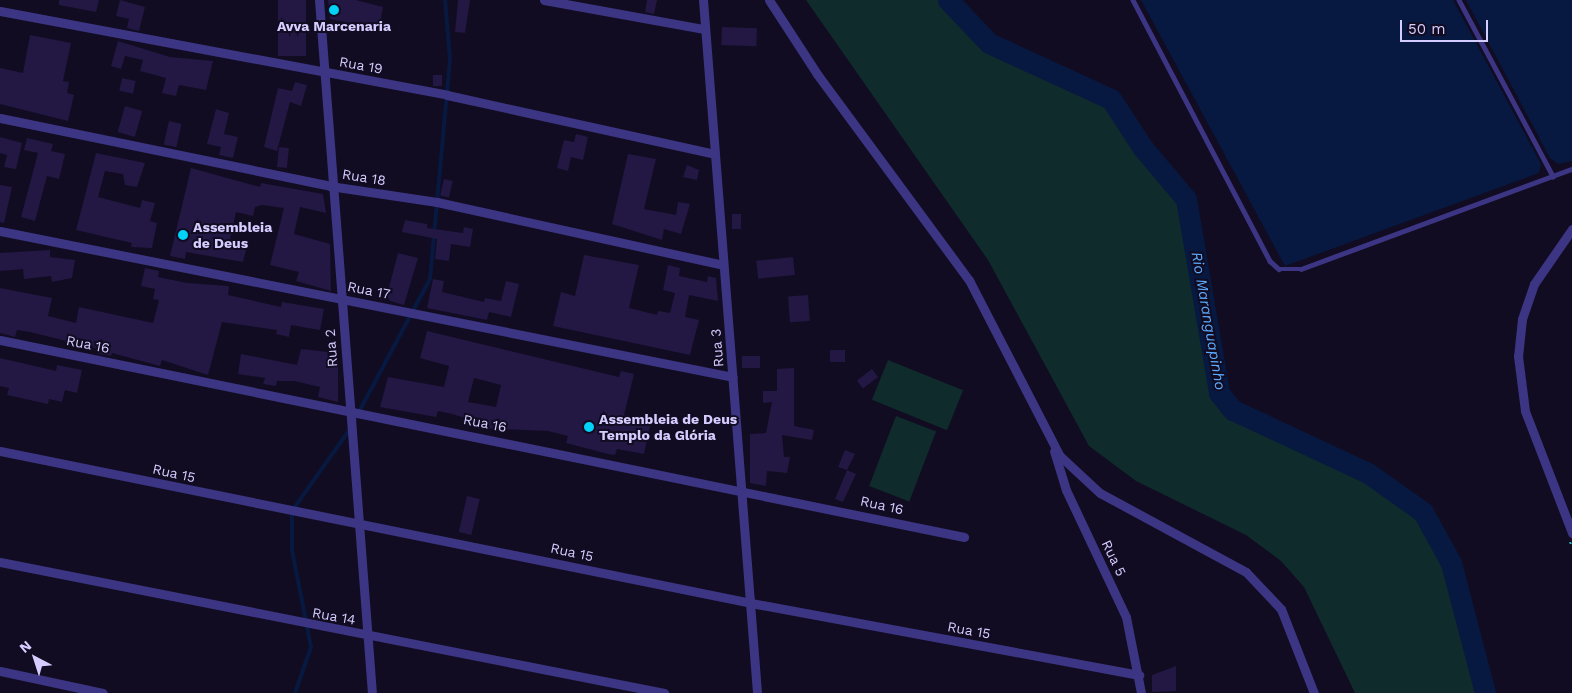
<!DOCTYPE html>
<meta charset="utf-8">
<style>
body{margin:0}
#map{position:relative;width:1572px;height:693px;overflow:hidden;background:#110c21;font-family:"Work Sans",sans-serif}
div>[style]{position:absolute}
.green>*{inset:0;background:#0f2b2c;transform-origin:0 0}
.water>*{inset:0;background:#071940}
.stream>*{height:4px;margin:-2px;padding:0 2px;transform-origin:2px;border-radius:2px;background:#071940}
.river>*{height:21px;margin:-10.5px;padding:0 10.5px;transform-origin:10.5px;border-radius:10.5px;background:#071940}
.building>*{inset:0;background:#231743;transform-origin:0 0}
.path>*{height:2px;margin-top:-1px;transform-origin:0;background:repeating-linear-gradient(90deg,#28b7b6 0 2.5px,transparent 0 6.5px)}
.service>*{height:4.5px;margin:-2.25px;padding:0 2.25px;transform-origin:2.25px;border-radius:2.25px;background:#3c3583}
.minor>*{height:9px;margin:-4.5px;padding:0 4.5px;transform-origin:4.5px;border-radius:4.5px;background:#3c3583}
.dots>*{width:14px;height:14px;translate:-50% -50%;box-sizing:border-box;border:2px solid #110c21;border-radius:50%}
span{translate:-50% -50%;white-space:nowrap;text-align:center;line-height:1.15;-webkit-text-stroke:4px #110c21;paint-order:stroke}
.poi-label{font-size:14px;color:#d5cdff;font-weight:700}
.left{translate:0 -50%;text-align:left}
.street-label{font-size:14px;color:#d5cdff}
.water-label{font-size:15px;color:#5baaff;font-style:italic}
.north{position:absolute;left:10px;top:633px;width:50px;height:50px;-webkit-text-stroke:4px #110c21;paint-order:stroke;rotate:320deg;font-size:14px;font-weight:700;line-height:20px;text-align:center;color:#d5cdff}
.north::after{content:'';display:block;margin:auto;width:18px;height:22px;background:#d5cdff;clip-path:polygon(50% 0,100% 100%,50% 72%,0 100%)}
.scale{position:absolute;left:1400px;top:20px;width:88px;height:22px;box-sizing:border-box;border:2px solid #d5cdff;border-top:0;padding-left:6px;font-size:15px;line-height:18px;white-space:nowrap;color:#d5cdff;-webkit-text-stroke:4px #110c21;paint-order:stroke}
</style>
<div id="map">
<div class="green">
<i style="clip-path:polygon(806px 0,948px 0,989px 43px,1111px 99px,1143px 148px,1186px 199px,1219px 393px,1233px 410px,1368px 473px,1423px 512px,1451px 563px,1485px 693px,1355px 693px,1304px 587px,1281px 561px,1246px 535px,1136px 481px,1089px 446px,988px 260px)"></i>
<i style="left:888px;top:360px;width:81px;height:43px;rotate:22deg"></i>
<i style="left:896px;top:416px;width:43px;height:75px;rotate:21deg"></i>
</div>
<div class="water">
<i style="clip-path:polygon(1141px 0,1453px 0,1541px 164px,1539px 173px,1285px 266px)"></i>
<i style="clip-path:polygon(1466px 0,1572px 0,1572px 161px,1558px 164px,1550px 158px)"></i>
</div>
<div class="stream">
<i style="left:353px;top:423px;width:163px;rotate:-61.9deg"></i>
<i style="left:430px;top:279px;width:221px;rotate:-84.8deg"></i>
<i style="left:450px;top:59px;width:59px;rotate:-94.8deg"></i>
<i style="left:295px;top:693px;width:49px;rotate:-70.8deg"></i>
<i style="left:311px;top:647px;width:99px;rotate:-101.1deg"></i>
<i style="left:292px;top:550px;width:39px;rotate:-90deg"></i>
<i style="left:292px;top:511px;width:100px;rotate:-54.7deg"></i>
</div>
<div class="river">
<i style="left:948px;top:0;width:59px;rotate:46.4deg"></i>
<i style="left:989px;top:43px;width:134px;rotate:24.7deg"></i>
<i style="left:1111px;top:99px;width:59px;rotate:56.9deg"></i>
<i style="left:1143px;top:148px;width:67px;rotate:49.9deg"></i>
<i style="left:1186px;top:199px;width:197px;rotate:80.3deg"></i>
<i style="left:1219px;top:393px;width:22px;rotate:51deg"></i>
<i style="left:1233px;top:410px;width:149px;rotate:25deg"></i>
<i style="left:1368px;top:473px;width:67px;rotate:35.3deg"></i>
<i style="left:1423px;top:512px;width:58px;rotate:61.2deg"></i>
<i style="left:1451px;top:563px;width:134px;rotate:75.3deg"></i>
</div>
<div class="building">
<i style="clip-path:polygon(59px 0,99px 0,96px 12px,59px 5px)"></i>
<i style="clip-path:polygon(120px 0,145px 7px,139px 31px,127px 28px,129px 19px,116px 16px)"></i>
<i style="left:278px;top:0;width:28px;height:56px"></i>
<i style="clip-path:polygon(328px 0,356px 0,383px 7px,379px 29px,330px 19px)"></i>
<i style="clip-path:polygon(458px 0,470px 0,465px 33px,455px 32px)"></i>
<i style="clip-path:polygon(647px 0,657px 0,654px 14px,645px 12px)"></i>
<i style="left:722px;top:27px;width:35px;height:18px;rotate:2deg"></i>
<i style="clip-path:polygon(30px 35px,71px 43px,63px 81px,69px 82px,67px 93px,74px 95px,68px 121px,0 104px,0 68px,23px 73px)"></i>
<i style="clip-path:polygon(118px 41px,170px 57px,213px 61px,206px 90px,179px 85px,176px 96px,162px 93px,166px 78px,140px 71px,143px 60px,125px 56px,121px 69px,111px 66px)"></i>
<i style="left:433px;top:75px;width:9px;height:11px"></i>
<i style="left:122px;top:78px;width:14px;height:13px;rotate:12deg"></i>
<i style="clip-path:polygon(295px 82px,307px 85px,301px 106px,290px 102px,277px 151px,264px 147px,278px 88px,292px 91px)"></i>
<i style="left:125px;top:106px;width:18px;height:27px;rotate:16deg"></i>
<i style="clip-path:polygon(216px 109px,229px 113px,224px 134px,238px 137px,233px 158px,219px 155px,221px 147px,207px 144px)"></i>
<i style="left:169px;top:121px;width:13px;height:24px;rotate:13deg"></i>
<i style="clip-path:polygon(576px 134px,588px 137px,583px 160px,571px 157px,568px 171px,557px 168px,564px 140px,574px 142px)"></i>
<i style="clip-path:polygon(0 137px,22px 143px,16px 169px,4px 167px,7px 155px,0 153px)"></i>
<i style="clip-path:polygon(27px 138px,53px 144px,51px 151px,65px 154px,59px 179px,47px 176px,35px 221px,21px 217px,38px 153px,24px 150px)"></i>
<i style="left:279px;top:147px;width:10px;height:20px;rotate:6deg"></i>
<i style="clip-path:polygon(96px 153px,145px 163px,137px 187px,125px 185px,123px 174px,105px 171px,98px 197px,140px 208px,142px 200px,155px 203px,150px 221px,157px 223px,152px 248px,131px 247px,132px 243px,76px 230px)"></i>
<i style="clip-path:polygon(628px 154px,656px 159px,644px 209px,676px 215px,678px 202px,690px 204px,681px 234px,664px 229px,662px 240px,612px 224px)"></i>
<i style="clip-path:polygon(687px 165px,699px 170px,697px 180px,683px 177px)"></i>
<i style="clip-path:polygon(191px 168px,260px 187px,261px 183px,323px 194px,326px 213px,300px 207px,294px 234px,330px 244px,331px 291px,296px 281px,299px 272px,270px 265px,284px 208px,262px 205px,255px 207px,253px 216px,236px 212px,230px 239px,248px 242px,243px 262px,186px 252px,185px 259px,170px 256px)"></i>
<i style="left:444px;top:179px;width:9px;height:17px;rotate:13deg"></i>
<i style="clip-path:polygon(0 185px,12px 187px,4px 223px,0 222px)"></i>
<i style="left:732px;top:214px;width:9px;height:15px"></i>
<i style="clip-path:polygon(405px 220px,427px 224px,427px 228px,463px 233px,464px 227px,473px 229px,470px 247px,451px 244px,449px 261px,435px 259px,437px 239px,402px 232px)"></i>
<i style="clip-path:polygon(50px 250px,50px 257px,75px 260px,72px 278px,52px 282px,51px 276px,24px 279px,23px 269px,0 271px,0 253px)"></i>
<i style="clip-path:polygon(398px 253px,418px 258px,404px 305px,390px 301px,387px 295px)"></i>
<i style="clip-path:polygon(584px 255px,639px 265px,629px 308px,657px 315px,658px 311px,670px 313px,675px 293px,663px 290px,668px 265px,680px 268px,679px 276px,707px 282px,708px 276px,716px 278px,718px 301px,689px 295px,685px 317px,699px 320px,690px 355px,553px 326px,561px 292px,575px 296px)"></i>
<i style="left:793px;top:257px;width:18px;height:37px;rotate:84deg"></i>
<i style="clip-path:polygon(145px 268px,159px 271px,158px 277px,187px 283px,229px 286px,228px 295px,281px 307px,282px 302px,324px 309px,320px 330px,291px 325px,289px 337px,276px 334px,277px 330px,222px 322px,208px 375px,162px 360px,160px 366px,112px 353px,111px 356px,98px 354px,99px 349px,30px 332px,17px 330px,15px 337px,0 333px,0 288px,52px 298px,48px 316px,76px 323px,79px 307px,153px 323px,159px 300px,153px 299px,155px 289px,141px 286px)"></i>
<i style="clip-path:polygon(433px 279px,444px 281px,442px 292px,484px 302px,485px 298px,501px 301px,506px 281px,519px 284px,511px 317px,489px 312px,487px 320px,427px 308px)"></i>
<i style="left:808px;top:295px;width:26px;height:20px;rotate:86deg"></i>
<i style="clip-path:polygon(evenodd,427px 331px,619px 377px,621px 371px,634px 374px,624px 415px,651px 421px,644px 454px,617px 449px,615px 455px,608px 454px,566px 443px,568px 436px,548px 431px,477px 428px,464px 425px,465px 418px,452px 414px,438px 411px,436px 417px,380px 407px,388px 377px,444px 387px,449px 366px,420px 358px,427px 331px,474px 378px,501px 385px,496px 407px,468px 402px,474px 378px)"></i>
<i style="clip-path:polygon(301px 349px,338px 353px,338px 402px,318px 397px,320px 387px,294px 381px,277px 381px,276px 386px,263px 384px,265px 378px,238px 374px,241px 354px,297px 365px)"></i>
<i style="left:845px;top:350px;width:12px;height:15px;rotate:90deg"></i>
<i style="left:742px;top:356px;width:18px;height:12px"></i>
<i style="clip-path:polygon(0 358px,56px 371px,57px 365px,82px 370px,77px 393px,65px 390px,62px 402px,49px 399px,48px 404px,7px 395px,9px 388px,0 386px)"></i>
<i style="clip-path:polygon(794px 368px,794px 426px,814px 430px,812px 440px,782px 435px,784px 457px,790px 457px,787px 473px,767px 471px,766px 486px,750px 483px,750px 434px,766px 433px,772px 402px,763px 403px,763px 391px,777px 391px,777px 369px)"></i>
<i style="left:872px;top:369px;width:10px;height:19px;rotate:53deg"></i>
<i style="clip-path:polygon(845px 450px,855px 454px,847px 470px,838px 467px)"></i>
<i style="clip-path:polygon(847px 470px,856px 474px,843px 502px,835px 499px)"></i>
<i style="left:467px;top:496px;width:13px;height:37px;rotate:13deg"></i>
<i style="clip-path:polygon(1176px 666px,1176px 691px,1152px 692px,1152px 675px)"></i>
</div>
<div class="path">
<i style="left:1570px;top:542px;width:5px;rotate:68deg"></i>
</div>
<div class="service">
<i style="left:1133px;top:0;width:295px;rotate:62.3deg"></i>
<i style="left:1270px;top:261px;width:12px;rotate:42deg"></i>
<i style="left:1279px;top:269px;width:22px"></i>
<i style="left:1301px;top:269px;width:289px;rotate:-20.3deg"></i>
<i style="left:1459px;top:0;width:200px;rotate:61.9deg"></i>
</div>
<div class="minor">
<i style="left:319px;top:0;width:695px;rotate:85.63deg"></i>
<i style="left:544px;top:0;width:163px;rotate:10.3deg"></i>
<i style="left:703px;top:0;width:695px;rotate:85.54deg"></i>
<i style="left:769px;top:0;width:88px;rotate:57deg"></i>
<i style="left:817px;top:74px;width:256px;rotate:53.6deg"></i>
<i style="left:969px;top:280px;width:198px;rotate:62.7deg"></i>
<i style="left:1060px;top:456px;width:54px;rotate:42.8deg"></i>
<i style="left:1100px;top:493px;width:166px;rotate:28.4deg"></i>
<i style="left:1246px;top:572px;width:51px;rotate:46.6deg"></i>
<i style="left:1281px;top:609px;width:90px;rotate:68.6deg"></i>
<i style="left:0;top:11px;width:455px;rotate:10.6deg"></i>
<i style="left:447px;top:95px;width:274px;rotate:12.4deg"></i>
<i style="left:0;top:118px;width:337px;rotate:11.6deg"></i>
<i style="left:330px;top:186px;width:108px;rotate:8.5deg"></i>
<i style="left:437px;top:202px;width:293px;rotate:12.4deg"></i>
<i style="left:1572px;top:229px;width:67px;rotate:124.6deg"></i>
<i style="left:1534px;top:284px;width:37px;rotate:109deg"></i>
<i style="left:1522px;top:319px;width:37px;rotate:96deg"></i>
<i style="left:1518px;top:356px;width:55px;rotate:82.7deg"></i>
<i style="left:1525px;top:411px;width:131px;rotate:68.9deg"></i>
<i style="left:0;top:231px;width:747px;rotate:11.26deg"></i>
<i style="left:0;top:340px;width:984px;rotate:11.55deg"></i>
<i style="left:0;top:451px;width:766px;rotate:11.44deg"></i>
<i style="left:751px;top:603px;width:395px;rotate:10.5deg"></i>
<i style="left:1054px;top:451px;width:41px;rotate:72.9deg"></i>
<i style="left:1066px;top:490px;width:140px;rotate:64.7deg"></i>
<i style="left:1126px;top:617px;width:77px;rotate:78.8deg"></i>
<i style="left:0;top:562px;width:677px;rotate:11.16deg"></i>
<i style="left:0;top:671px;width:105px;rotate:12.1deg"></i>
</div>
<div class="dots">
<i style="left:334px;top:10px;background:#00d2f8"></i>
<i style="left:183px;top:235px;background:#00d2f8"></i>
<i style="left:589px;top:427px;background:#00d2f8"></i>
</div>
<div class="poi-label">
<span style="left:334px;top:26px">Avva Marcenaria</span>
<span class="left" style="left:193px;top:235px">Assembleia<br>de Deus</span>
<span class="left" style="left:599px;top:427px">Assembleia de Deus<br>Templo da Glória</span>
</div>
<div class="street-label">
<span style="left:361px;top:65px;rotate:10deg">Rua 19</span>
<span style="left:364px;top:177px;rotate:9deg">Rua 18</span>
<span style="left:369px;top:290px;rotate:11deg">Rua 17</span>
<span style="left:88px;top:344px;rotate:11deg">Rua 16</span>
<span style="left:331px;top:348px;rotate:-94deg">Rua 2</span>
<span style="left:717px;top:348px;rotate:-95deg">Rua 3</span>
<span style="left:485px;top:423px;rotate:11deg">Rua 16</span>
<span style="left:174px;top:473px;rotate:12deg">Rua 15</span>
<span style="left:882px;top:505px;rotate:12deg">Rua 16</span>
<span style="left:572px;top:552px;rotate:12deg">Rua 15</span>
<span style="left:1114px;top:558px;rotate:64deg">Rua 5</span>
<span style="left:334px;top:616px;rotate:10deg">Rua 14</span>
<span style="left:969px;top:630px;rotate:10deg">Rua 15</span>
</div>
<div class="water-label">
<span style="left:1208px;top:321px;rotate:80deg">Rio Maranguapinho</span>
</div>
<div class="north">N</div>
<div class="scale">50 m</div>
</div>
